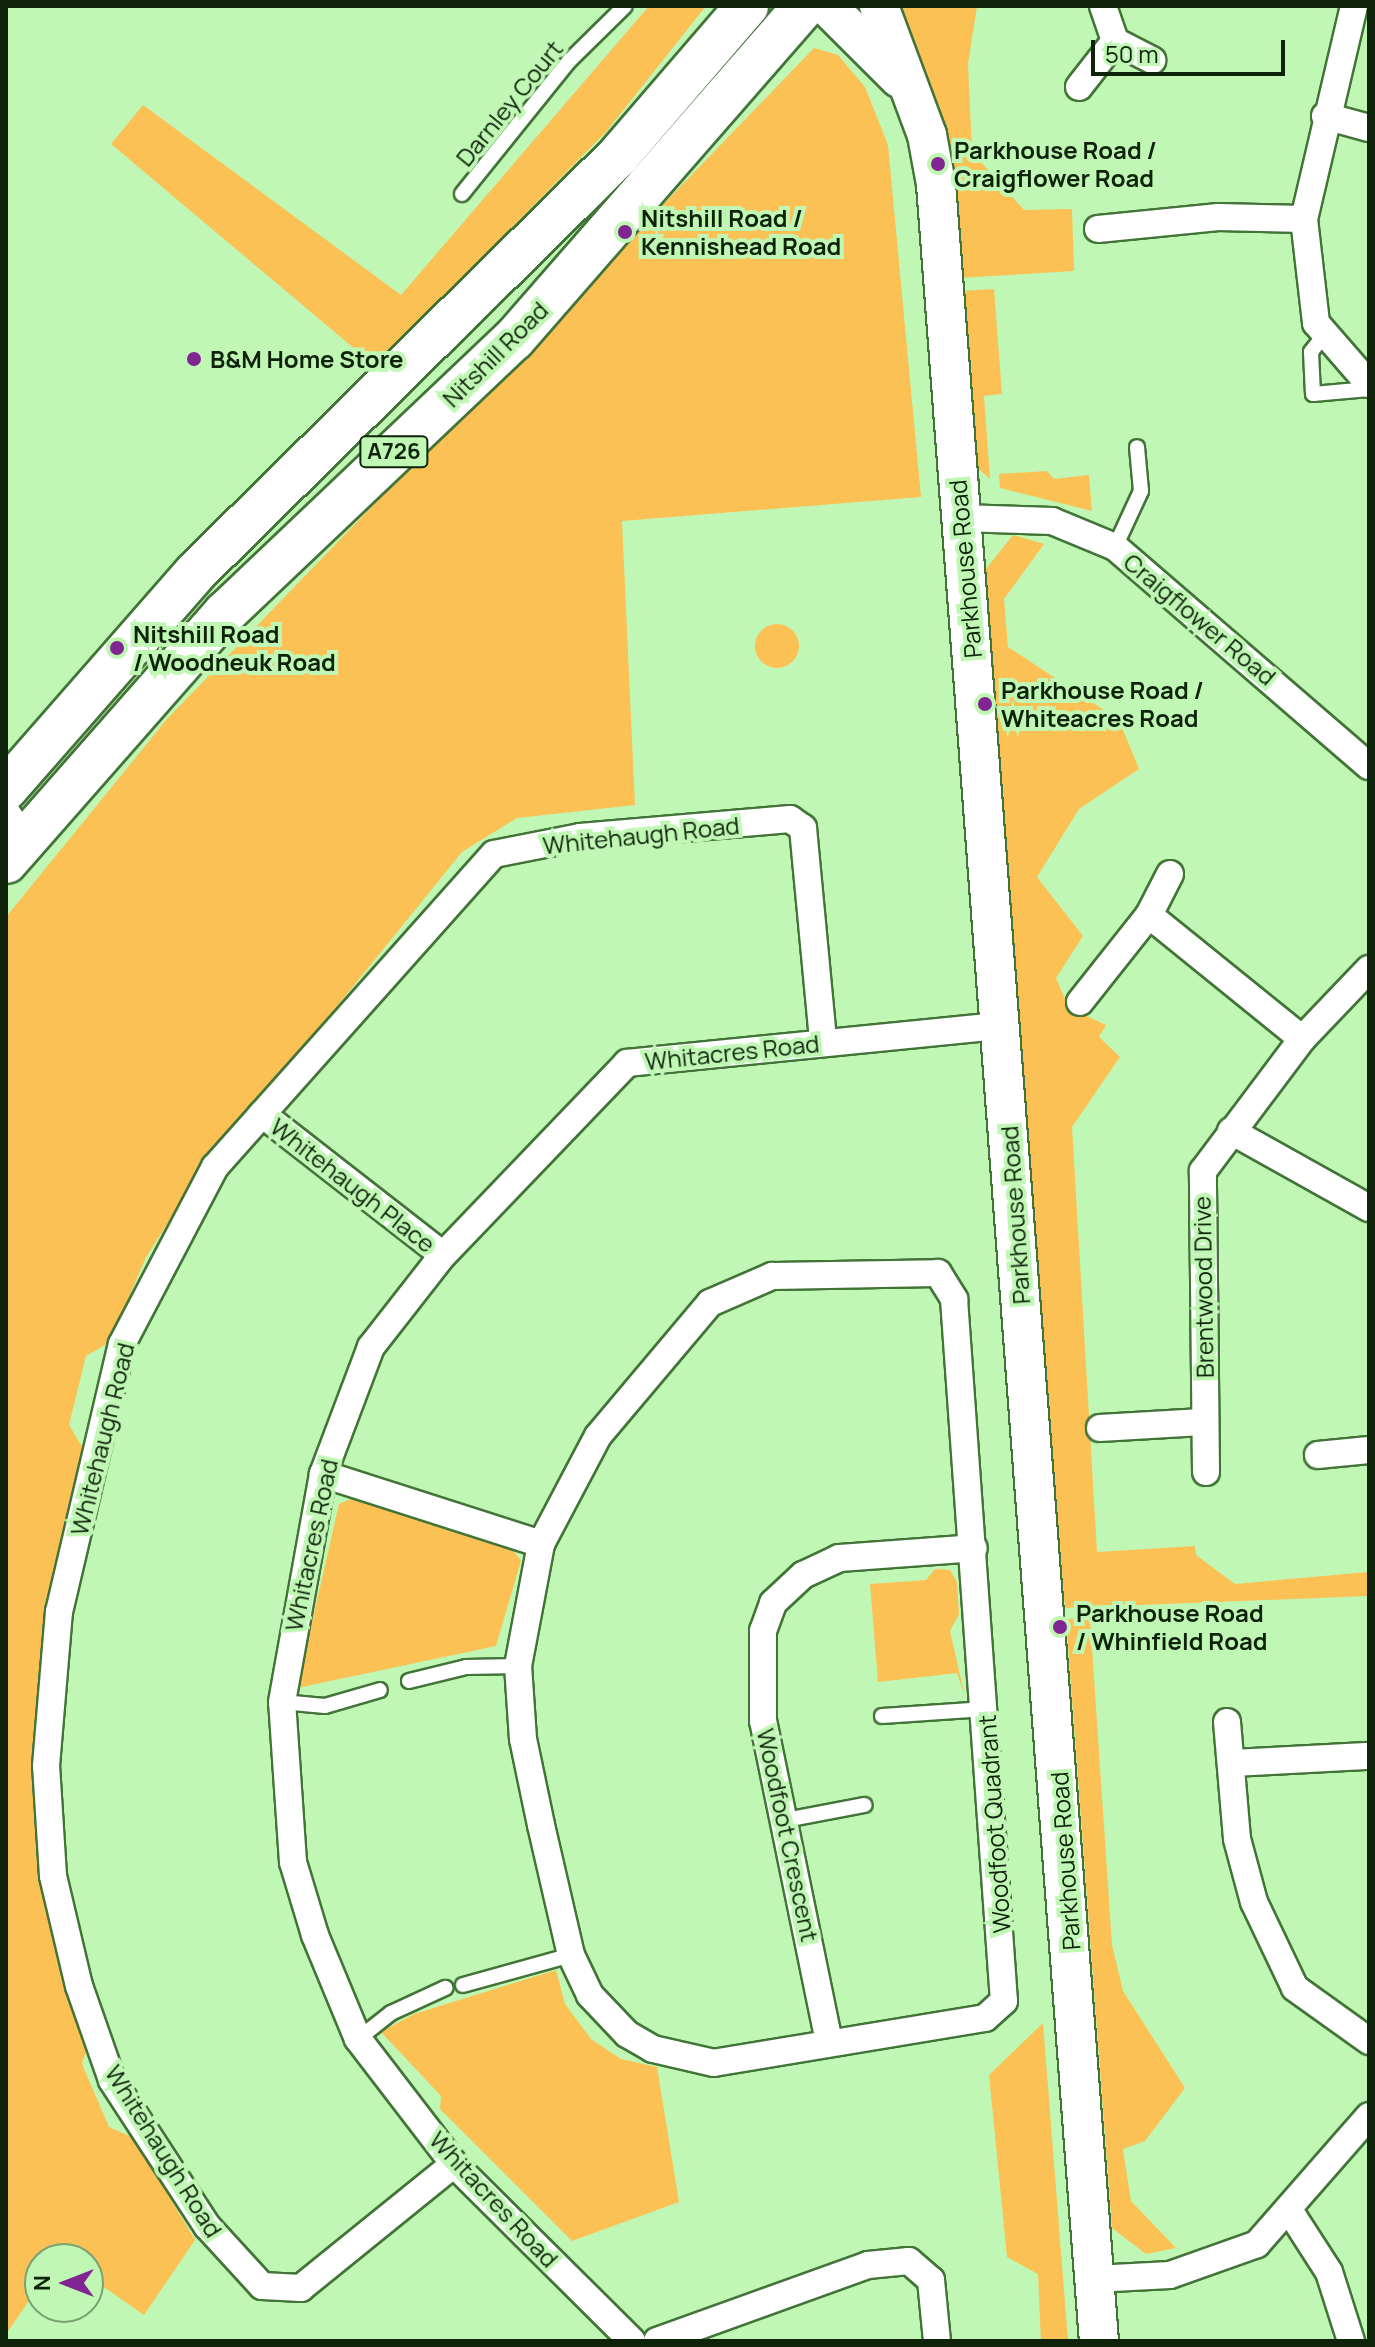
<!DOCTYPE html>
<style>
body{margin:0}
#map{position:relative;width:1375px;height:2347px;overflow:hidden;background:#c0f7b5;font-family:Manrope,sans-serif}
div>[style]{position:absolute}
.green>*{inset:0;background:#fbc154}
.round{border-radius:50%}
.roads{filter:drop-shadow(2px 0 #427438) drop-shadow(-2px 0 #427438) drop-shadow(0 2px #427438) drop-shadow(0 -2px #427438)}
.lane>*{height:14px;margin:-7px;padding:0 7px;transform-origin:7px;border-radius:7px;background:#fff}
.street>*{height:26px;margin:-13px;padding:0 13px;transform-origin:13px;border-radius:13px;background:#fff}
.secondary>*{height:38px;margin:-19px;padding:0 19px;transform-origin:19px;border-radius:19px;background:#fff}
.primary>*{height:42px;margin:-21px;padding:0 21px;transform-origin:21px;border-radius:21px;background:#fff}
.dots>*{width:22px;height:22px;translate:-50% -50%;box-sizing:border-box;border:4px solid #c0f7b5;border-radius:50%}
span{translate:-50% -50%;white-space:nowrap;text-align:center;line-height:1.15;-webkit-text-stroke:8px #c0f7b5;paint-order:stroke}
.shield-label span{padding:2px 6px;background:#c0f7b5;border:2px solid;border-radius:6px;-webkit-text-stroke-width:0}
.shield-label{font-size:22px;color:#0e230a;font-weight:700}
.street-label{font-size:24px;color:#0e230a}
.poi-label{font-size:24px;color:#0e230a;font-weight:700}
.left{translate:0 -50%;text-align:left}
.frame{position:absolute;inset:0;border:8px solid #0e230a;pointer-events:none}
.north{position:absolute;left:24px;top:2243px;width:80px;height:80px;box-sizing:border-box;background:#c0f7b5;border:2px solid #79a271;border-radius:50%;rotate:270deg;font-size:22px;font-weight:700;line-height:32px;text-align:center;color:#0e230a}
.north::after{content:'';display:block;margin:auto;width:28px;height:36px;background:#802592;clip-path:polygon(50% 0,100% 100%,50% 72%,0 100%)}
.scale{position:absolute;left:1091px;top:40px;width:194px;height:36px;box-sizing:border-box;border:4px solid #0e230a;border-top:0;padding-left:10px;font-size:24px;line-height:28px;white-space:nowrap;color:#0e230a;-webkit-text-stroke:6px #c0f7b5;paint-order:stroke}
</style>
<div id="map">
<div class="green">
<i style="clip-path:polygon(649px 6px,706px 6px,606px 132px,375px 366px,111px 144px,143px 105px,401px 295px)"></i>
<i style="clip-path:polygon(899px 6px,977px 6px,968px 64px,972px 152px,1024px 210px,1072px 209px,1074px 271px,959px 278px,952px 149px)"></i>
<i style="clip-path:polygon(814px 48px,838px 55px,865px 87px,888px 145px,921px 497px,622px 521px,635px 805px,517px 818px,462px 852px,193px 1184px,146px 1257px,110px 1342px,86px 1356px,69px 1425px,84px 1450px,45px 1637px,36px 1757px,89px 2043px,82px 2064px,109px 2127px,134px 2138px,195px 2240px,144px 2315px,88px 2276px,88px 2259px,40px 2259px,40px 2285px,6px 2334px,6px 917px,167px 719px)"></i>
<i style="clip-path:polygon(994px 289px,1002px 394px,984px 396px,990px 479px,973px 464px,960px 291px)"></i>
<i style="clip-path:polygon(1047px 471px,1054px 479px,1089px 475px,1092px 511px,1000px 488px,999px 474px)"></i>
<i style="clip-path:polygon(1013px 535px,1044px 544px,1004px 599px,1008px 647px,1119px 720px,1139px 769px,1079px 809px,1037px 877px,1083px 936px,1056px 978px,1069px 1008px,1106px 1025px,1099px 1037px,1120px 1057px,1072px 1127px,1097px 1552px,1195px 1546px,1196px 1555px,1235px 1584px,1368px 1572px,1369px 1596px,1065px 1608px,982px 574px)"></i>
<i class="round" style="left:755px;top:624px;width:44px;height:44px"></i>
<i style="clip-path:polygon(356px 1497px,508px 1543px,521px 1561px,496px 1646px,297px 1688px,339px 1504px)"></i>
<i style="clip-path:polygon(935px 1569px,950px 1570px,957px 1582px,959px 1614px,950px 1631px,965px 1697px,957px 1673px,878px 1682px,870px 1584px,926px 1580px)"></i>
<i style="clip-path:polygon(1090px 1618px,1112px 1945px,1123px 1991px,1185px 2088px,1145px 2141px,1123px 2149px,1131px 2201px,1176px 2248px,1146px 2254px,1112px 2228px,1066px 1619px)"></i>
<i style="clip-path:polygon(556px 1970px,565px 2004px,591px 2039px,621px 2059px,657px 2067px,679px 2202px,572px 2241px,440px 2109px,441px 2096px,381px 2032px,414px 2014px)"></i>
<i style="clip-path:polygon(1043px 2023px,1068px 2341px,1041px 2341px,1038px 2274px,1007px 2257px,989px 2075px)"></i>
</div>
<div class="roads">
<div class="lane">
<i style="left:462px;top:194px;width:171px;rotate:-51.2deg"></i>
<i style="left:569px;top:61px;width:78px;rotate:-44.5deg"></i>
<i style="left:1325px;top:334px;width:23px;rotate:128deg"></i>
<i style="left:1311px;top:352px;width:42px;rotate:87.3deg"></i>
<i style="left:1313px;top:394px;width:56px;rotate:-5.1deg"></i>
<i style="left:1115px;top:547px;width:62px;rotate:-65.1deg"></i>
<i style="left:1141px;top:491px;width:44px;rotate:-95.2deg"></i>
<i style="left:409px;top:1681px;width:59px;rotate:-13.8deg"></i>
<i style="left:466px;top:1667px;width:52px;rotate:-1.1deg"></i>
<i style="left:282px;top:1702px;width:43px;rotate:5.3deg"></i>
<i style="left:325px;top:1706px;width:57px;rotate:-16.2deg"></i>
<i style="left:882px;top:1716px;width:104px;rotate:-3.9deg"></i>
<i style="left:780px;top:1821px;width:86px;rotate:-10.7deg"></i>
<i style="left:463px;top:1985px;width:112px;rotate:-15.5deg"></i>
<i style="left:358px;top:2039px;width:42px;rotate:-38.2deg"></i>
<i style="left:391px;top:2013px;width:60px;rotate:-24.8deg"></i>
</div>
<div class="street">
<i style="left:1103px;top:6px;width:37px;rotate:71deg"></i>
<i style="left:1115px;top:41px;width:42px;rotate:27.2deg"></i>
<i style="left:1354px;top:6px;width:219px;rotate:103.2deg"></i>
<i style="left:1304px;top:219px;width:105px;rotate:83.4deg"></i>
<i style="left:1316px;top:323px;width:81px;rotate:49deg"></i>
<i style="left:1079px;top:87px;width:58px;rotate:-52deg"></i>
<i style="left:1325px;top:116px;width:46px;rotate:15.3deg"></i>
<i style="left:1098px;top:229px;width:121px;rotate:-5.7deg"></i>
<i style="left:1218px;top:217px;width:86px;rotate:1.3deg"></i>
<i style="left:961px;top:518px;width:91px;rotate:1.9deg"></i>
<i style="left:1052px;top:521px;width:68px;rotate:22.4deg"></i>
<i style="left:1115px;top:547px;width:335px;rotate:40.8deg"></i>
<i style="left:6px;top:811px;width:33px;rotate:57deg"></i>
<i style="left:1149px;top:915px;width:197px;rotate:39deg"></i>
<i style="left:1080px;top:1002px;width:111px;rotate:-51.6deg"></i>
<i style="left:1149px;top:915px;width:46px;rotate:-62.9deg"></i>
<i style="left:262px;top:1114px;width:229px;rotate:37.9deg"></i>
<i style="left:1231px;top:1131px;width:158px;rotate:29.2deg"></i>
<i style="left:938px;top:1273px;width:31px;rotate:58deg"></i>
<i style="left:954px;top:1299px;width:704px;rotate:85.93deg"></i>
<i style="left:1004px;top:2001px;width:25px;rotate:138deg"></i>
<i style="left:985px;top:2018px;width:275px;rotate:170.6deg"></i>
<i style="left:714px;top:2063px;width:63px;rotate:-167.1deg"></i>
<i style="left:653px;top:2049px;width:30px;rotate:-150deg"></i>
<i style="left:627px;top:2034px;width:54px;rotate:-133.5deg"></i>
<i style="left:590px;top:1995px;width:44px;rotate:-115.4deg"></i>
<i style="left:571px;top:1955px;width:133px;rotate:-103deg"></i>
<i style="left:541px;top:1825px;width:88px;rotate:-101.8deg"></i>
<i style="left:523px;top:1739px;width:73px;rotate:-93.9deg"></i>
<i style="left:518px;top:1666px;width:124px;rotate:-79.3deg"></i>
<i style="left:541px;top:1544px;width:122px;rotate:-62.2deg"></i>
<i style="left:598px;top:1436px;width:174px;rotate:-49.9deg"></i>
<i style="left:710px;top:1303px;width:68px;rotate:-23.5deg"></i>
<i style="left:772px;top:1276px;width:166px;rotate:-1deg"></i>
<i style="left:1100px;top:1428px;width:102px;rotate:-3.4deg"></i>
<i style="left:1318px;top:1455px;width:51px;rotate:-5.6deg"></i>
<i style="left:1206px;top:1472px;width:301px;rotate:-90.6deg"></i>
<i style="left:1203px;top:1171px;width:165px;rotate:-53.1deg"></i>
<i style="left:1302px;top:1039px;width:97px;rotate:-46.3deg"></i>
<i style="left:323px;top:1474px;width:229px;rotate:17.8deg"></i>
<i style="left:1227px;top:1722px;width:117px;rotate:85.1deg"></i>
<i style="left:1237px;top:1839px;width:65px;rotate:74.9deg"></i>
<i style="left:1254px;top:1902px;width:95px;rotate:64.5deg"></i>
<i style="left:1295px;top:1988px;width:91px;rotate:35.6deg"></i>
<i style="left:1232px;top:1763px;width:135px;rotate:-3deg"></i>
<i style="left:829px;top:2042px;width:328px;rotate:-101.6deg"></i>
<i style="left:763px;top:1721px;width:90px;rotate:-90deg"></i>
<i style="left:763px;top:1631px;width:30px;rotate:-70deg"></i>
<i style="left:773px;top:1603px;width:41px;rotate:-43deg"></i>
<i style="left:803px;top:1575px;width:40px;rotate:-25deg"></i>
<i style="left:839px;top:1558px;width:135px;rotate:-4.2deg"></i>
<i style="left:454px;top:2164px;width:197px;rotate:141deg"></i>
<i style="left:301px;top:2288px;width:39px;rotate:-177deg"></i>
<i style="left:262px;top:2286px;width:81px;rotate:-132.5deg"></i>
<i style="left:207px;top:2226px;width:174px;rotate:-123.1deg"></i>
<i style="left:112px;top:2080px;width:100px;rotate:-109.3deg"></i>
<i style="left:79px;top:1986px;width:113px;rotate:-103.3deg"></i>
<i style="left:53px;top:1876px;width:110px;rotate:-93.6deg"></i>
<i style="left:46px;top:1766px;width:155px;rotate:-85.2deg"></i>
<i style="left:59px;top:1612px;width:275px;rotate:-76.8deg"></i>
<i style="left:122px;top:1344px;width:200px;rotate:-62.3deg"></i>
<i style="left:215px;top:1167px;width:419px;rotate:-48.3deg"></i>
<i style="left:494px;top:854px;width:88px;rotate:-11.2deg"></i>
<i style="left:580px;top:837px;width:211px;rotate:-4.9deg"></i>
<i style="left:790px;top:819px;width:16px;rotate:35deg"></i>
<i style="left:803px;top:828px;width:214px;rotate:84.6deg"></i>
<i style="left:1291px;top:2213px;width:70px;rotate:57.2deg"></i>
<i style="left:1329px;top:2272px;width:72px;rotate:72.3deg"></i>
<i style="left:1094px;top:2279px;width:76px;rotate:-3deg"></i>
<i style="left:1170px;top:2275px;width:92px;rotate:-19.6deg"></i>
<i style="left:1257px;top:2244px;width:170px;rotate:-48.8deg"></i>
<i style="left:632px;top:2341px;width:251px;rotate:-135.2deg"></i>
<i style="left:454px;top:2164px;width:158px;rotate:-127.5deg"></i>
<i style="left:358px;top:2039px;width:113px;rotate:-112.5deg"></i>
<i style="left:315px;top:1935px;width:76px;rotate:-106.8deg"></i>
<i style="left:293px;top:1862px;width:160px;rotate:-93.9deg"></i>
<i style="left:282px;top:1702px;width:232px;rotate:-79.8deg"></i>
<i style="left:323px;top:1474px;width:136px;rotate:-69.3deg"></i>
<i style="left:371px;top:1347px;width:117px;rotate:-52deg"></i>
<i style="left:443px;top:1255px;width:266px;rotate:-46.2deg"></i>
<i style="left:627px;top:1063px;width:375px;rotate:-5.7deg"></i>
<i style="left:657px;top:2341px;width:224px;rotate:-19.8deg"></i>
<i style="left:868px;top:2265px;width:41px;rotate:-5.6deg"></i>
<i style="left:909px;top:2261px;width:29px;rotate:41deg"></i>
<i style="left:931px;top:2280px;width:61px;rotate:84.4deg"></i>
</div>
<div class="secondary">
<i style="left:827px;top:6px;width:102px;rotate:45deg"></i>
<i style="left:879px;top:6px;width:138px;rotate:69.6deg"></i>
<i style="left:927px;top:135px;width:50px;rotate:79.6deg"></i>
<i style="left:936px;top:184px;width:2163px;rotate:85.68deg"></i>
</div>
<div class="primary">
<i style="left:6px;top:789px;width:288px;rotate:-48.8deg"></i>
<i style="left:196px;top:572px;width:593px;rotate:-44.59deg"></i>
<i style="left:618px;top:156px;width:198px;rotate:-49.3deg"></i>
<i style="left:6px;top:862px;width:332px;rotate:-48.7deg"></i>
<i style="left:225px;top:613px;width:398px;rotate:-43.5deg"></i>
<i style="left:514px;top:339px;width:442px;rotate:-48.9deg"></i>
</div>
</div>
<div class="dots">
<i style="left:938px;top:164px;background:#802592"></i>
<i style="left:625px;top:232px;background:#802592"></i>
<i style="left:194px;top:359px;background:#802592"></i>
<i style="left:117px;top:648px;background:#802592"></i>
<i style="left:985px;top:704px;background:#802592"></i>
<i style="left:1060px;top:1627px;background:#802592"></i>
</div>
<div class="shield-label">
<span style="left:394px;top:452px">A726</span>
</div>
<div class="street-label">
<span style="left:509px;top:103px;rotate:-51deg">Darnley Court</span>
<span style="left:495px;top:354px;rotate:-45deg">Nitshill Road</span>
<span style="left:965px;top:569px;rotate:-95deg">Parkhouse Road</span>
<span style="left:1200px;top:619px;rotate:40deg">Craigflower Road</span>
<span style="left:641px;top:835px;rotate:-6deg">Whitehaugh Road</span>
<span style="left:732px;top:1052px;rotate:-6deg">Whitacres Road</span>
<span style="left:353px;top:1185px;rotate:38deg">Whitehaugh Place</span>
<span style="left:1015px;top:1215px;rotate:-94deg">Parkhouse Road</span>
<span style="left:1203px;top:1287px;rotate:-91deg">Brentwood Drive</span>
<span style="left:102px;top:1439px;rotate:-76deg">Whitehaugh Road</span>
<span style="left:311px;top:1545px;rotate:-78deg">Whitacres Road</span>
<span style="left:994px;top:1824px;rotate:-94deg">Woodfoot Quadrant</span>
<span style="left:788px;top:1835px;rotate:78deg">Woodfoot Crescent</span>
<span style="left:1065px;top:1861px;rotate:-94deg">Parkhouse Road</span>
<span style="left:164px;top:2151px;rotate:58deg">Whitehaugh Road</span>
<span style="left:494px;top:2199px;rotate:47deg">Whitacres Road</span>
</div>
<div class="poi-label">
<span class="left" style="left:954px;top:164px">Parkhouse Road /<br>Craigflower Road</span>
<span class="left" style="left:641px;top:232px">Nitshill Road /<br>Kennishead Road</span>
<span class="left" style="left:210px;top:359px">B&amp;M Home Store</span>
<span class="left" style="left:133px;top:648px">Nitshill Road<br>/ Woodneuk Road</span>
<span class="left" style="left:1001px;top:704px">Parkhouse Road /<br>Whiteacres Road</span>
<span class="left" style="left:1076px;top:1627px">Parkhouse Road<br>/ Whinfield Road</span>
</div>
<div class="frame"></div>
<div class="north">N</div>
<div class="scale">50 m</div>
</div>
